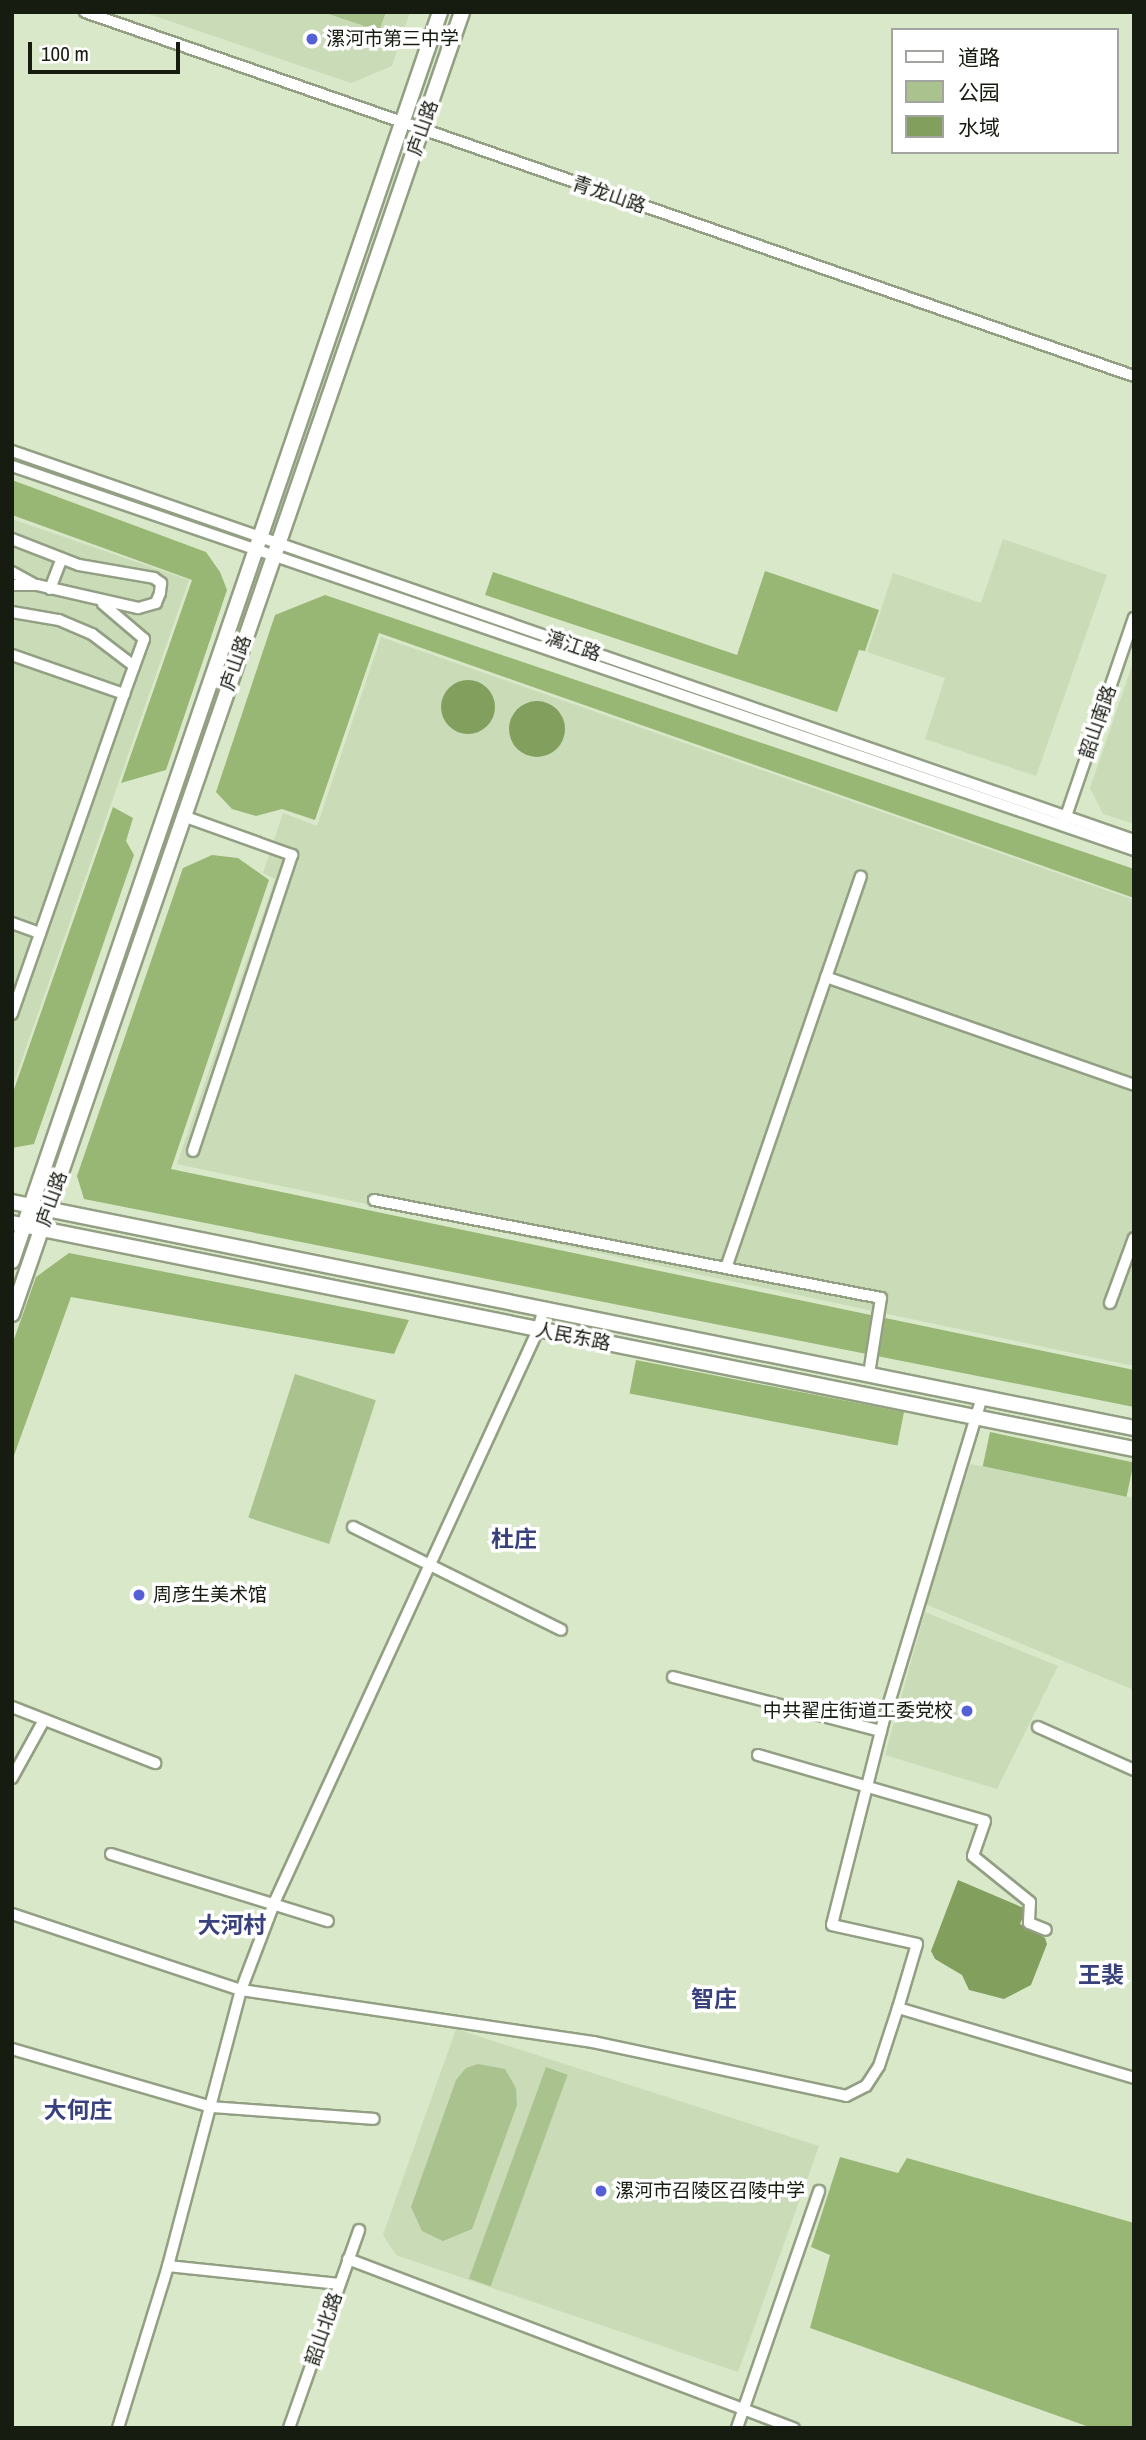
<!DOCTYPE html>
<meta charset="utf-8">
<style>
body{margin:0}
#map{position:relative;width:1146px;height:2440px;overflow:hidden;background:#d9e8c9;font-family:"Archivo Narrow","Noto Sans SC",sans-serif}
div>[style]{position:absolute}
.built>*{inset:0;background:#c9dbb7}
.green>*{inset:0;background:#aac28e;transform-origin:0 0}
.forest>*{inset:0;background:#99b774;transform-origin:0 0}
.water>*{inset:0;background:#829f5d}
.round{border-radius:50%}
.roads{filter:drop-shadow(2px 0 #929f83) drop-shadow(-2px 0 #929f83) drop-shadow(0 2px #929f83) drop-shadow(0 -2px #929f83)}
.minor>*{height:10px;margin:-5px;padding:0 5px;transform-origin:5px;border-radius:5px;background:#fff}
.major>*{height:14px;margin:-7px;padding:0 7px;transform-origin:7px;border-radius:7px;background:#fff}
.dots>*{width:19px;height:19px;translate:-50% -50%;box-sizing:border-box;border:4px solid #fff;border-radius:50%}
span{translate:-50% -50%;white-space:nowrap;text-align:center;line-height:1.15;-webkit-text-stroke:7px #fff;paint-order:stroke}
.poi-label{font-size:19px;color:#171c11}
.left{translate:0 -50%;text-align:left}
.right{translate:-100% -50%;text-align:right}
.street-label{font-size:19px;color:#171c11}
.quarter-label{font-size:23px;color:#39417d;font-weight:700}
.frame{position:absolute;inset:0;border:14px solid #171c11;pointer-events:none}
.legend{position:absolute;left:891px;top:28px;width:228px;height:126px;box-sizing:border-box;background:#fff;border:2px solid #a2a4a0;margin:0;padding:9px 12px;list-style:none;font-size:21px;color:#171c11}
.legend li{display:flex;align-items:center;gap:14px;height:35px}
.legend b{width:35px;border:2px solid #a2a4a0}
.scale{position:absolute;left:28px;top:42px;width:152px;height:32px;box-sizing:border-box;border:4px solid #171c11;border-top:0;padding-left:9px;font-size:21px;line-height:24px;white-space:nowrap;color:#171c11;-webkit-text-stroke:5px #fff;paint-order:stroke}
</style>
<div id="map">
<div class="built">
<i style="clip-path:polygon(143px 12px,410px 12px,392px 66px,351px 83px)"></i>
<i style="clip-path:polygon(12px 519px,189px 580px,12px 1088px)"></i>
<i style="clip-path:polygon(1003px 539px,1107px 575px,1036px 776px,925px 739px,945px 678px,867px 652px,893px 573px,981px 603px)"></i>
<i style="clip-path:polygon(381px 637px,1134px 900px,1134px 1366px,177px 1164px,275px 879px,263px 873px,283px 813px,317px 826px)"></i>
<i style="clip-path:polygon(1134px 660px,1134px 824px,1103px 814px,1090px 788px)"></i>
<i style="clip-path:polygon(970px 1464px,1134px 1498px,1134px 1690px,925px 1604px)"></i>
<i style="clip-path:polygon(925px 1612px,1058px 1666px,997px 1789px,885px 1755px)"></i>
<i style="clip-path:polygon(456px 2029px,819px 2146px,738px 2372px,396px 2255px,383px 2235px)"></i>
</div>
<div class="green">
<i style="clip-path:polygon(323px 12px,386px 12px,379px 31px)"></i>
<i style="left:295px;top:1374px;width:85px;height:151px;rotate:18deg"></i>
<i style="clip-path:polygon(478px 2064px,505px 2069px,516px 2088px,517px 2105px,472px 2229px,443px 2241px,422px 2231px,411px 2207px,456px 2080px,466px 2068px)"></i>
<i style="left:546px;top:2067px;width:23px;height:225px;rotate:20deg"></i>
</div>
<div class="forest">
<i style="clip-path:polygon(12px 480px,206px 552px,220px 572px,227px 590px,166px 770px,121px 783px,192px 580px,12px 515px)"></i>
<i style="clip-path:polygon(765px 571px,879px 610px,865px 651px,859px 650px,837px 712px,485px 595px,493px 572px,737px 655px)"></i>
<i style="clip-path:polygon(325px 595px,1134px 869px,1134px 898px,379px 633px,315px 820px,282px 809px,256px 816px,232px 809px,216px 792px,275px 615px)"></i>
<i style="clip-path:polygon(113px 807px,133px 818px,126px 841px,134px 855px,34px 1144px,12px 1148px,12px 1095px)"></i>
<i style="clip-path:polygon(212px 855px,238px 858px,269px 880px,171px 1169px,1134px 1370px,1134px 1407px,84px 1199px,77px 1176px,183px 868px)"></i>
<i style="clip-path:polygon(69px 1253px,409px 1320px,394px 1354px,71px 1297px,12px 1461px,12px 1345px,36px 1277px)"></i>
<i style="left:636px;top:1360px;width:273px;height:34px;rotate:11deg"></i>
<i style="left:990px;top:1432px;width:147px;height:35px;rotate:12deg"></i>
<i style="clip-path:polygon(840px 2157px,898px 2173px,907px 2158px,1134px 2223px,1134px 2428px,1092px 2428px,810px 2328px,830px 2255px,811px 2247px)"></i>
</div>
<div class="water">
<i class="round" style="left:441px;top:680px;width:54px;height:54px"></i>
<i class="round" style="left:509px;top:701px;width:56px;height:56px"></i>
<i style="clip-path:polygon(958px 1880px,1026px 1909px,1020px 1924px,1045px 1938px,1047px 1944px,1031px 1985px,1004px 1999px,969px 1990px,962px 1975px,935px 1959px,931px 1951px)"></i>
</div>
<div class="roads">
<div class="minor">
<i style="left:85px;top:12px;width:1110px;rotate:19.14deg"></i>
<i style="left:12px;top:451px;width:1188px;rotate:19.12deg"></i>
<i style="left:12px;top:466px;width:1186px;rotate:18.89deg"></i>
<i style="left:12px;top:539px;width:72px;rotate:21.2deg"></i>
<i style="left:79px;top:565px;width:76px;rotate:9.8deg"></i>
<i style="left:154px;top:578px;width:9px;rotate:36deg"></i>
<i style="left:161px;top:583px;width:10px;rotate:96deg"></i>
<i style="left:160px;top:593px;width:11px;rotate:112deg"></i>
<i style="left:156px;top:603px;width:19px;rotate:164deg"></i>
<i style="left:138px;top:608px;width:104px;rotate:-167.2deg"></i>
<i style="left:37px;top:585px;width:25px;rotate:180deg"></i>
<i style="left:12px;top:572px;width:25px;rotate:29deg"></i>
<i style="left:50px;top:589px;width:31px;rotate:-69deg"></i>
<i style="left:103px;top:604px;width:54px;rotate:40.5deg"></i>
<i style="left:144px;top:639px;width:59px;rotate:110deg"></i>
<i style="left:12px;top:612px;width:48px;rotate:9.7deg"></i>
<i style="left:59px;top:620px;width:36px;rotate:23deg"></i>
<i style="left:92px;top:634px;width:53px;rotate:37.3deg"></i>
<i style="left:12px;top:655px;width:119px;rotate:19.2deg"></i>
<i style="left:124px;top:694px;width:339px;rotate:109.3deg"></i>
<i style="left:183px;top:816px;width:116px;rotate:19.7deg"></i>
<i style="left:292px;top:855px;width:312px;rotate:108.5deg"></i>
<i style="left:1064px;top:822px;width:216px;rotate:-71.1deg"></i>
<i style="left:12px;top:923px;width:30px;rotate:20deg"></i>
<i style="left:826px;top:977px;width:326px;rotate:19.3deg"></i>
<i style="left:374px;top:1200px;width:516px;rotate:10.94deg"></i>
<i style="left:881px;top:1298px;width:77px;rotate:99deg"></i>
<i style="left:726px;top:1268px;width:414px;rotate:-71deg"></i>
<i style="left:1110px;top:1303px;width:69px;rotate:-69.7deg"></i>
<i style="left:982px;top:1397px;width:341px;rotate:106.9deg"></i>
<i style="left:883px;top:1723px;width:208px;rotate:104.2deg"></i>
<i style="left:832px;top:1925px;width:87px;rotate:12.6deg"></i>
<i style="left:917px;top:1944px;width:67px;rotate:106.5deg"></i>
<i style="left:898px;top:2008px;width:246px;rotate:16.5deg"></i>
<i style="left:353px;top:1527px;width:232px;rotate:26.3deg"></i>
<i style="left:673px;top:1677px;width:215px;rotate:14.6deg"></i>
<i style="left:12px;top:1707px;width:154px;rotate:21.4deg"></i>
<i style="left:1038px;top:1727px;width:105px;rotate:24.1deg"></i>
<i style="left:758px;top:1755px;width:236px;rotate:16.2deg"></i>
<i style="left:985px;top:1821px;width:37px;rotate:109deg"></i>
<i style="left:973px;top:1856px;width:73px;rotate:38.9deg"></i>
<i style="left:1030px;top:1902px;width:21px;rotate:93deg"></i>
<i style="left:1029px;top:1923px;width:18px;rotate:22deg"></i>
<i style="left:12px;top:1778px;width:66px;rotate:-61.1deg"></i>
<i style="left:111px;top:1854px;width:227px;rotate:17.2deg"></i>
<i style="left:12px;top:1914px;width:241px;rotate:18.4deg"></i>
<i style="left:241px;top:1990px;width:356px;rotate:8.4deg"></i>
<i style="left:593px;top:2042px;width:259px;rotate:12deg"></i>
<i style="left:846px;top:2096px;width:22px;rotate:-27deg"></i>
<i style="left:866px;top:2086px;width:24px;rotate:-57deg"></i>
<i style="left:879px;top:2066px;width:61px;rotate:-71.9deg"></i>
<i style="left:12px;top:2049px;width:207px;rotate:16.2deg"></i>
<i style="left:211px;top:2107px;width:163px;rotate:4.2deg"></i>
<i style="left:348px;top:2259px;width:477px;rotate:20.8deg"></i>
<i style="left:168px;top:2266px;width:172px;rotate:6deg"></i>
<i style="left:118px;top:2428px;width:170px;rotate:-72.8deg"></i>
<i style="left:168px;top:2266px;width:285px;rotate:-75.2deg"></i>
<i style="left:241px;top:1990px;width:95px;rotate:-69.1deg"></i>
<i style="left:275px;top:1901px;width:629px;rotate:-65.27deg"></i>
<i style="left:538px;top:1330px;width:23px;rotate:-75deg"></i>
<i style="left:289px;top:2428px;width:210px;rotate:-70.5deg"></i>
<i style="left:737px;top:2428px;width:251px;rotate:-70.9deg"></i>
</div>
<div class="major">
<i style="left:12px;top:1202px;width:1145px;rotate:11.39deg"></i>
<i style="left:12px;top:1223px;width:1145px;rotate:11.39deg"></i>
<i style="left:12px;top:1261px;width:1320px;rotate:-71.08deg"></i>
<i style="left:12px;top:1314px;width:1378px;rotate:-70.93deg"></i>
</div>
</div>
<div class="dots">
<i style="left:312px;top:39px;background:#555fd6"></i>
<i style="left:139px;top:1595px;background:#555fd6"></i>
<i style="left:967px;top:1711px;background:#555fd6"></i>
<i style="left:601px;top:2191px;background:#555fd6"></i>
</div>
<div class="poi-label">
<span class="left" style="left:326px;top:39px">漯河市第三中学</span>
<span class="left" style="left:153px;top:1595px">周彦生美术馆</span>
<span class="right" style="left:953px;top:1711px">中共翟庄街道工委党校</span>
<span class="left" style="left:615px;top:2191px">漯河市召陵区召陵中学</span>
</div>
<div class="street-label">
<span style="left:423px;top:128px;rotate:-71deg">庐山路</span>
<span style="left:609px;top:195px;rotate:19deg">青龙山路</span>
<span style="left:573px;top:646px;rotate:19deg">漓江路</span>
<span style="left:236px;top:663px;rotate:-71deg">庐山路</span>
<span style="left:1098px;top:722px;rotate:-71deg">韶山南路</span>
<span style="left:52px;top:1199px;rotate:-71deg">庐山路</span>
<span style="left:573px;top:1337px;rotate:11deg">人民东路</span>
<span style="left:324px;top:2329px;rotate:-71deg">韶山北路</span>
</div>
<div class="quarter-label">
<span style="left:514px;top:1539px">杜庄</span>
<span style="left:232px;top:1925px">大河村</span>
<span style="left:1101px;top:1975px">王裴</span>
<span style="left:714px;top:1999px">智庄</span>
<span style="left:78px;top:2110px">大何庄</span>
</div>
<div class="frame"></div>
<ul class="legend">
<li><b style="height:9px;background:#fff"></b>道路</li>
<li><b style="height:19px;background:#aac28e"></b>公园</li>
<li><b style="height:19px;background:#829f5d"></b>水域</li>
</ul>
<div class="scale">100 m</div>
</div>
